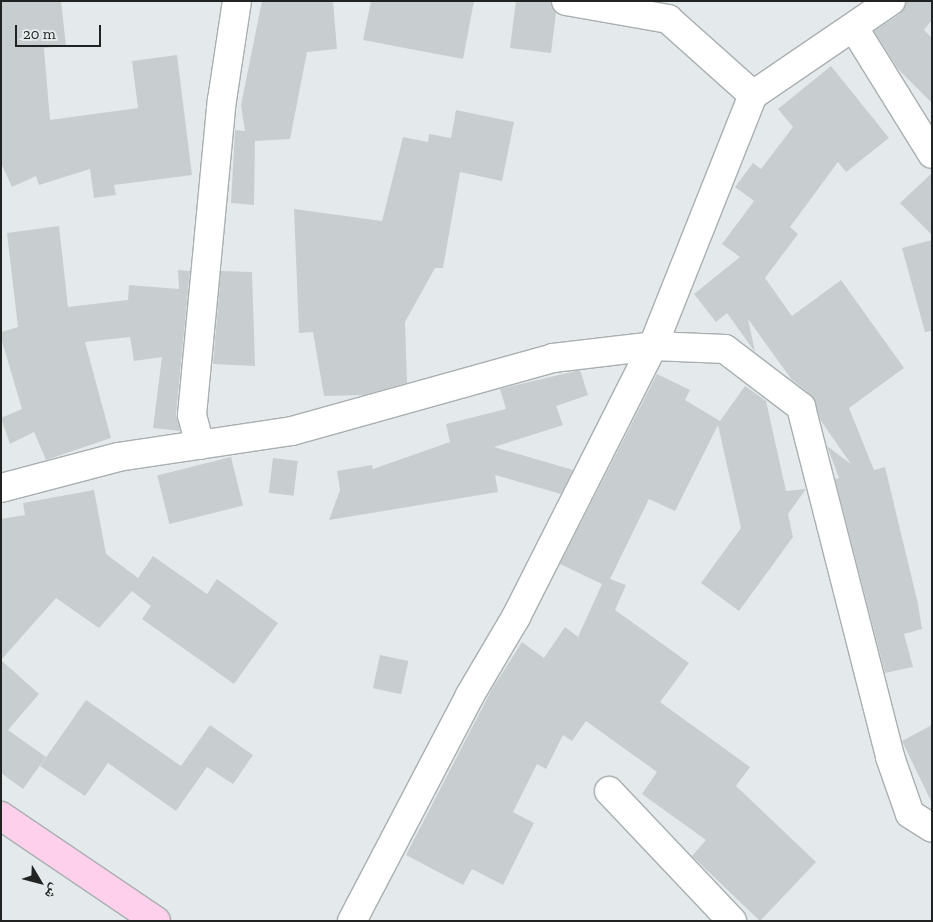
<!DOCTYPE html>
<meta charset="utf-8">
<style>
body{margin:0}
#map{position:relative;width:933px;height:922px;overflow:hidden;background:#e4eaeb;font-family:"Zilla Slab","Noto Naskh Arabic",serif}
div>[style]{position:absolute}
.building>*{inset:0;background:#c8ced0;transform-origin:0 0}
.roads{filter:drop-shadow(1px 0 #a9afb0) drop-shadow(-1px 0 #a9afb0) drop-shadow(0 1px #a9afb0) drop-shadow(0 -1px #a9afb0)}
.minor>*{height:28px;margin:-14px;padding:0 14px;transform-origin:14px;border-radius:14px;background:#fff}
.major>*{height:28px;margin:-14px;padding:0 14px;transform-origin:14px;border-radius:14px;background:#fed0eb}
span{translate:-50% -50%;white-space:nowrap;text-align:center;line-height:1.15;-webkit-text-stroke:4px #e4eaeb;paint-order:stroke}
.frame{position:absolute;inset:0;border:2px solid #212323;pointer-events:none}
.north{position:absolute;left:15px;top:857px;width:50px;height:50px;-webkit-text-stroke:4px #e4eaeb;paint-order:stroke;rotate:127deg;font-size:14px;font-weight:700;line-height:20px;text-align:center;color:#212323}
.north::after{content:'';display:block;margin:auto;width:18px;height:22px;background:#212323;clip-path:polygon(50% 0,100% 100%,50% 72%,0 100%)}
.scale{position:absolute;left:15px;top:25px;width:86px;height:22px;box-sizing:border-box;border:2px solid #212323;border-top:0;padding-left:6px;font-size:15px;line-height:18px;white-space:nowrap;color:#212323;-webkit-text-stroke:4px #e4eaeb;paint-order:stroke}
</style>
<div id="map">
<div class="building">
<i style="clip-path:polygon(1px 1px,61px 1px,66px 46px,44px 48px,50px 120px,138px 108px,132px 61px,177px 55px,192px 175px,114px 185px,116px 195px,94px 198px,90px 169px,39px 185px,36px 176px,12px 187px,1px 163px)"></i>
<i style="clip-path:polygon(262px 1px,333px 1px,337px 49px,307px 52px,290px 139px,255px 141px,254px 205px,231px 203px,235px 130px,245px 131px,241px 105px)"></i>
<i style="clip-path:polygon(371px 1px,474px 1px,463px 59px,363px 40px)"></i>
<i style="clip-path:polygon(516px 1px,551px 2px,556px 13px,551px 53px,510px 48px)"></i>
<i style="clip-path:polygon(906px 1px,932px 1px,932px 20px,924px 30px,932px 38px,932px 103px,898px 69px,874px 31px,900px 14px)"></i>
<i style="clip-path:polygon(831px 66px,889px 138px,846px 172px,838px 162px,790px 227px,798px 234px,765px 278px,792px 316px,841px 280px,904px 368px,849px 408px,874px 470px,885px 467px,918px 604px,922px 629px,904px 634px,913px 667px,885px 673px,835px 479px,839px 478px,827px 446px,851px 464px,821px 421px,811px 395px,792px 380px,748px 319px,755px 352px,727px 313px,716px 322px,694px 294px,740px 257px,722px 244px,754px 201px,735px 187px,753px 163px,761px 169px,793px 127px,778px 109px)"></i>
<i style="clip-path:polygon(456px 110px,514px 122px,502px 181px,460px 172px,443px 268px,435px 268px,405px 322px,407px 383px,364px 395px,324px 396px,313px 332px,299px 333px,294px 209px,382px 221px,403px 137px,428px 142px,429px 134px,451px 138px)"></i>
<i style="clip-path:polygon(932px 173px,932px 235px,900px 203px)"></i>
<i style="clip-path:polygon(59px 226px,68px 307px,128px 300px,129px 285px,179px 289px,178px 270px,190px 271px,176px 414px,180px 431px,153px 428px,162px 357px,134px 361px,130px 337px,85px 342px,111px 438px,46px 460px,34px 432px,10px 444px,1px 418px,22px 409px,1px 338px,1px 332px,18px 327px,7px 233px)"></i>
<i style="clip-path:polygon(932px 240px,932px 331px,925px 332px,902px 248px)"></i>
<i style="clip-path:polygon(221px 271px,252px 272px,255px 366px,213px 364px)"></i>
<i style="clip-path:polygon(580px 370px,588px 395px,556px 406px,563px 425px,494px 447px,573px 470px,561px 494px,495px 475px,498px 492px,329px 520px,340px 490px,337px 471px,372px 465px,373px 469px,450px 442px,446px 424px,506px 409px,500px 389px)"></i>
<i style="clip-path:polygon(657px 374px,690px 390px,685px 400px,720px 421px,745px 386px,766px 401px,786px 491px,806px 489px,788px 514px,793px 537px,739px 611px,701px 583px,741px 528px,718px 425px,675px 511px,649px 499px,610px 579px,626px 585px,615px 610px,689px 663px,660px 702px,750px 767px,736px 786px,816px 862px,760px 921px,692px 856px,706px 840px,642px 794px,657px 772px,586px 721px,572px 741px,563px 735px,546px 769px,537px 764px,513px 812px,534px 823px,503px 885px,472px 869px,463px 885px,406px 855px,492px 689px,522px 642px,544px 658px,565px 627px,578px 637px,602px 584px,560px 564px)"></i>
<i style="left:231px;top:457px;width:50px;height:76px;rotate:76deg"></i>
<i style="left:273px;top:458px;width:25px;height:35px;rotate:7deg"></i>
<i style="clip-path:polygon(94px 490px,106px 554px,138px 578px,153px 556px,207px 594px,217px 579px,278px 623px,234px 684px,142px 619px,151px 606px,132px 591px,99px 628px,56px 598px,1px 660px,1px 519px,25px 515px,23px 503px)"></i>
<i style="left:380px;top:655px;width:29px;height:34px;rotate:12deg"></i>
<i style="clip-path:polygon(1px 660px,39px 694px,8px 730px,46px 757px,23px 789px,1px 773px)"></i>
<i style="clip-path:polygon(86px 700px,181px 766px,210px 725px,253px 755px,233px 784px,207px 767px,176px 811px,108px 763px,85px 796px,40px 766px)"></i>
<i style="clip-path:polygon(932px 725px,932px 803px,902px 741px)"></i>
</div>
<div class="roads">
<div class="minor">
<i style="left:566px;top:1px;width:104px;rotate:10deg"></i>
<i style="left:668px;top:19px;width:114px;rotate:41.8deg"></i>
<i style="left:854px;top:28px;width:148px;rotate:58.2deg"></i>
<i style="left:200px;top:445px;width:31px;rotate:-105deg"></i>
<i style="left:192px;top:415px;width:316px;rotate:-84.6deg"></i>
<i style="left:222px;top:100px;width:100px;rotate:-81.4deg"></i>
<i style="left:1px;top:488px;width:121px;rotate:-14.8deg"></i>
<i style="left:118px;top:457px;width:176px;rotate:-8.5deg"></i>
<i style="left:292px;top:431px;width:271px;rotate:-15.6deg"></i>
<i style="left:553px;top:358px;width:101px;rotate:-6.8deg"></i>
<i style="left:653px;top:346px;width:270px;rotate:-68.3deg"></i>
<i style="left:753px;top:95px;width:167px;rotate:-34.3deg"></i>
<i style="left:609px;top:791px;width:179px;rotate:46.6deg"></i>
<i style="left:352px;top:921px;width:255px;rotate:-62.4deg"></i>
<i style="left:470px;top:695px;width:91px;rotate:-59.5deg"></i>
<i style="left:516px;top:617px;width:304px;rotate:-63.2deg"></i>
<i style="left:653px;top:346px;width:72px;rotate:2.4deg"></i>
<i style="left:725px;top:349px;width:96px;rotate:37.3deg"></i>
<i style="left:801px;top:407px;width:361px;rotate:75.7deg"></i>
<i style="left:890px;top:757px;width:60px;rotate:70.7deg"></i>
<i style="left:910px;top:814px;width:26px;rotate:32deg"></i>
</div>
<div class="major">
<i style="left:1px;top:816px;width:187px;rotate:34.1deg"></i>
</div>
</div>
<div class="frame"></div>
<div class="north">ش</div>
<div class="scale">20 m</div>
</div>
